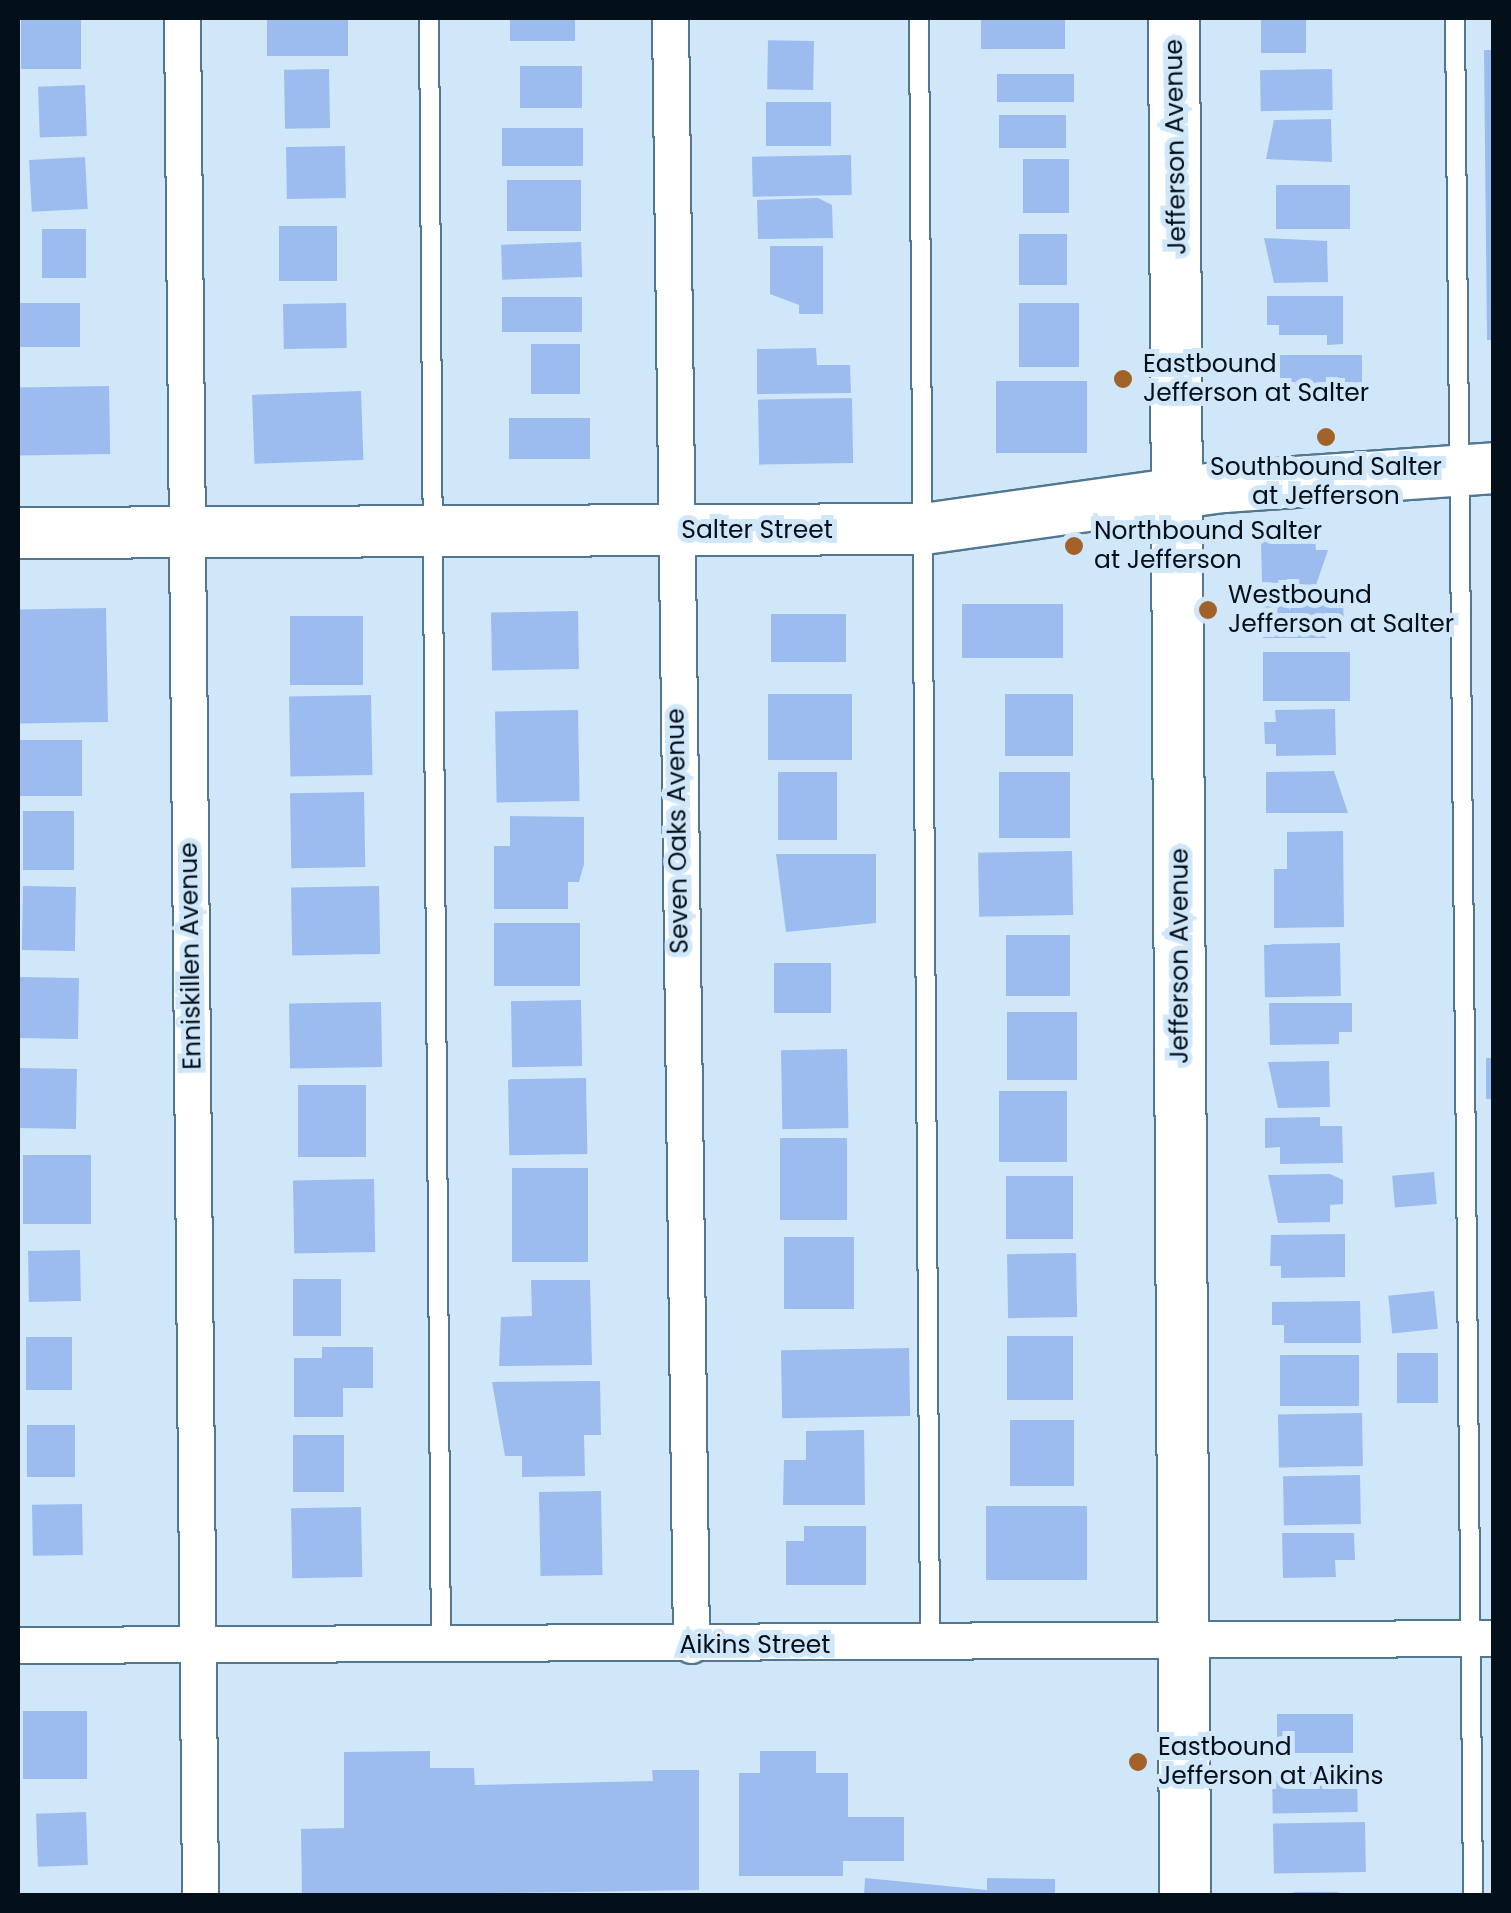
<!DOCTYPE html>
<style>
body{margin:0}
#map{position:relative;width:1511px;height:1913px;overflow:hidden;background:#cfe7f9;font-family:Poppins,sans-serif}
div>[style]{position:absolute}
.building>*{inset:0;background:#9cbcf0;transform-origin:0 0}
.roads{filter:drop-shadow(2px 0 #527791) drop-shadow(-2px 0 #527791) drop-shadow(0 2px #527791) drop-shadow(0 -2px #527791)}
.lane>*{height:18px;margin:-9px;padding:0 9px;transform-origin:9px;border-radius:9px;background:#fff}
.street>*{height:35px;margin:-17.5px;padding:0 17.5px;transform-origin:17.5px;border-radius:17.5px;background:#fff}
.secondary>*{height:50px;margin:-25px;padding:0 25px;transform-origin:25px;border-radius:25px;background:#fff}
.dots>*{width:28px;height:28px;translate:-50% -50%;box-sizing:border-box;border:5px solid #cfe7f9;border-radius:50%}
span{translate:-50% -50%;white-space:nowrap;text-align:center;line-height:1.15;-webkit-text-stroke:10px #cfe7f9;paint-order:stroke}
.street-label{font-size:25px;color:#030f19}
.poi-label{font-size:25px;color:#030f19}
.left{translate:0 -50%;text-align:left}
.frame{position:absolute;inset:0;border:20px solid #030f19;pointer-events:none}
</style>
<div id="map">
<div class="building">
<i style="left:21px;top:18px;width:60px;height:51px"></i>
<i style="left:267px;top:18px;width:81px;height:38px"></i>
<i style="left:510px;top:18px;width:65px;height:23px"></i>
<i style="left:981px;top:18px;width:84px;height:31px"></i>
<i style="left:1261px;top:18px;width:45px;height:35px"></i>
<i style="left:814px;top:41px;width:49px;height:46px;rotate:91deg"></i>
<i style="clip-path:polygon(1484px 50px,1494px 50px,1494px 340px,1487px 340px)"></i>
<i style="left:520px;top:66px;width:62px;height:42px"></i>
<i style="left:329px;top:69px;width:59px;height:45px;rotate:89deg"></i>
<i style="left:1332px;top:69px;width:41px;height:72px;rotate:89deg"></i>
<i style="left:1074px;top:74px;width:28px;height:77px;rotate:90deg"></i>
<i style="left:85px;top:85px;width:51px;height:47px;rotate:88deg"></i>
<i style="left:831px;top:102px;width:44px;height:65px;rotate:90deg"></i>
<i style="left:999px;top:115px;width:67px;height:33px"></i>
<i style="clip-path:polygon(1331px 119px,1332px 162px,1266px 159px,1274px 120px)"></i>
<i style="left:583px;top:128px;width:38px;height:81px;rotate:90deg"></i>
<i style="left:345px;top:146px;width:52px;height:59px;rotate:89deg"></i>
<i style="left:851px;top:155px;width:40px;height:99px;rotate:89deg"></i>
<i style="left:85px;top:157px;width:52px;height:56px;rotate:87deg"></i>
<i style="left:1023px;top:159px;width:46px;height:54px"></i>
<i style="left:507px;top:180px;width:74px;height:51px"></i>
<i style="left:1276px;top:185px;width:74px;height:44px"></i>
<i style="clip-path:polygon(818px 198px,832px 205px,833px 238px,758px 239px,757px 200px)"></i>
<i style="left:279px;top:226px;width:58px;height:55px"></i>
<i style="left:42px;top:229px;width:44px;height:49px"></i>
<i style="left:1019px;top:234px;width:48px;height:51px"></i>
<i style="clip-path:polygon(1264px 238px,1327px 241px,1328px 282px,1274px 283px)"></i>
<i style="left:581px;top:242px;width:35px;height:80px;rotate:88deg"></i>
<i style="clip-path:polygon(770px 246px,823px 246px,823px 314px,799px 314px,799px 305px,770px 294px)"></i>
<i style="clip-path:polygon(1267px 296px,1343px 296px,1343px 344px,1327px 345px,1327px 335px,1279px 335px,1279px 325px,1267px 325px)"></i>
<i style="left:582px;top:297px;width:35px;height:80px;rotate:90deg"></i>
<i style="left:80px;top:303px;width:44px;height:60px;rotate:90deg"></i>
<i style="left:346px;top:303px;width:45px;height:63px;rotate:89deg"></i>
<i style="left:1019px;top:303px;width:60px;height:64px"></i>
<i style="left:580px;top:344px;width:50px;height:49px;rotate:90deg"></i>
<i style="clip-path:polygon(816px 348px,817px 365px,850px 365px,851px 393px,757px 394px,757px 349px)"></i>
<i style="left:1362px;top:355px;width:37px;height:82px;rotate:90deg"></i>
<i style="left:996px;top:381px;width:91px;height:72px"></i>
<i style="left:109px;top:386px;width:68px;height:91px;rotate:89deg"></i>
<i style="left:361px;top:391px;width:69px;height:109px;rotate:88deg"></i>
<i style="left:852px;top:398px;width:65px;height:94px;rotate:89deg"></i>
<i style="left:590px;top:418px;width:41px;height:81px;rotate:90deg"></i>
<i style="clip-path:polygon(1315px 537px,1316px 550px,1328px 550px,1316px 585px,1262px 582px,1261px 540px)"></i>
<i style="clip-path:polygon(1325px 589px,1326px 599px,1343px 599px,1344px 625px,1326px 625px,1326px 638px,1263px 638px,1262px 590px)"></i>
<i style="left:962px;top:604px;width:101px;height:54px"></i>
<i style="left:106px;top:608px;width:114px;height:88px;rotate:89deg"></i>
<i style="left:578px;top:611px;width:58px;height:87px;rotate:89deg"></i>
<i style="left:771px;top:614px;width:75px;height:48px"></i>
<i style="left:290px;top:616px;width:73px;height:69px"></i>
<i style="left:1350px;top:652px;width:49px;height:87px;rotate:90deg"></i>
<i style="left:768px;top:694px;width:84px;height:66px"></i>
<i style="left:1073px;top:694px;width:62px;height:68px;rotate:90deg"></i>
<i style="left:371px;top:695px;width:80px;height:82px;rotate:89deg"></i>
<i style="clip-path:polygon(1335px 709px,1336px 755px,1276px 756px,1276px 744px,1265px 744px,1264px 722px,1276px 722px,1275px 710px)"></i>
<i style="left:578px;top:710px;width:91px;height:83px;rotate:89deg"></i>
<i style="left:18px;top:740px;width:64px;height:56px"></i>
<i style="clip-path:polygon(1334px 771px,1348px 813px,1266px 813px,1266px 772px)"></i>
<i style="left:778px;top:772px;width:59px;height:68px"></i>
<i style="left:999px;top:772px;width:71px;height:66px"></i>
<i style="left:364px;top:792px;width:75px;height:74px;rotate:89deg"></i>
<i style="left:23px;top:811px;width:51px;height:59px"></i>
<i style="clip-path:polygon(510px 816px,584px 817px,584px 864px,579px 882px,568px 882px,568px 909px,494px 909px,494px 846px,510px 846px)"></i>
<i style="clip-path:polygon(1343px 831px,1344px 927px,1274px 928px,1274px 869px,1287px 869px,1287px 832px)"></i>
<i style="left:1072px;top:851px;width:64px;height:94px;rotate:89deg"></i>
<i style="clip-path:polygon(776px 854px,876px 854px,876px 923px,786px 932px)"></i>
<i style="left:23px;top:886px;width:53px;height:64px;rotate:1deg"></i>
<i style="left:379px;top:886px;width:68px;height:88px;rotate:89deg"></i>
<i style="left:580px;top:923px;width:63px;height:86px;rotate:90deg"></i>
<i style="left:1006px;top:935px;width:64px;height:61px"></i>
<i style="left:1340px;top:943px;width:53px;height:76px;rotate:89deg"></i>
<i style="left:774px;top:963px;width:57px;height:50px"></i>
<i style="left:18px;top:977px;width:61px;height:61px;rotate:1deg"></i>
<i style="left:581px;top:1000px;width:66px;height:70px;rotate:89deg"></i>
<i style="left:381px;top:1002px;width:65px;height:92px;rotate:89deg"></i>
<i style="clip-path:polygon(1269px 1003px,1352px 1003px,1352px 1032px,1339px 1032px,1339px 1044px,1270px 1045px)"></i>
<i style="left:1007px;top:1012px;width:70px;height:68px"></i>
<i style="left:847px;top:1049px;width:79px;height:66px;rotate:89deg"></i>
<i style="left:1486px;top:1058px;width:8px;height:41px"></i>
<i style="clip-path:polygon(1329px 1061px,1330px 1107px,1278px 1108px,1268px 1062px)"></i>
<i style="left:18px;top:1068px;width:59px;height:60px;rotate:1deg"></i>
<i style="left:586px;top:1078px;width:76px;height:78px;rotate:89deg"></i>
<i style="left:298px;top:1085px;width:68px;height:72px"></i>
<i style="left:999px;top:1091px;width:68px;height:71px"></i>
<i style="clip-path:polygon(1320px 1117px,1320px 1126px,1342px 1126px,1343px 1163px,1280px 1164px,1280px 1147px,1265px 1148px,1265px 1118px)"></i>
<i style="left:780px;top:1138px;width:67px;height:82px"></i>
<i style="left:23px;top:1155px;width:68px;height:69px"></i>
<i style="left:512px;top:1168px;width:76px;height:94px"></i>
<i style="left:1434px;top:1172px;width:32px;height:42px;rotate:85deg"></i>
<i style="clip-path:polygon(1330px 1174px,1343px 1180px,1343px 1204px,1330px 1205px,1330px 1222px,1278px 1223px,1268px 1175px)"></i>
<i style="left:1006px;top:1176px;width:67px;height:63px"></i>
<i style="left:374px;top:1179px;width:73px;height:81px;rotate:89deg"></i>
<i style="clip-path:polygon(1345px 1234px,1345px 1277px,1281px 1278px,1281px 1266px,1270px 1266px,1271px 1235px)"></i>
<i style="left:784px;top:1237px;width:70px;height:72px"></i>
<i style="left:80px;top:1250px;width:51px;height:52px;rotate:89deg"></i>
<i style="left:1076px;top:1253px;width:64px;height:69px;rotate:89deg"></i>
<i style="left:341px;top:1279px;width:57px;height:48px;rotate:90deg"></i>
<i style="clip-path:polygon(531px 1280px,590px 1280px,592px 1365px,499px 1366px,501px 1317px,532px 1316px)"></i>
<i style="left:1434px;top:1291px;width:38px;height:46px;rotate:84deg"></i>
<i style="clip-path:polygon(1360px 1301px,1361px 1343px,1284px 1343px,1284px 1325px,1272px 1325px,1272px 1302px)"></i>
<i style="left:1007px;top:1336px;width:66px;height:64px"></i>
<i style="left:26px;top:1337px;width:46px;height:53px"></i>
<i style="clip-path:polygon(322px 1347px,373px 1347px,373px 1388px,343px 1388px,343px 1417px,294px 1417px,294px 1358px,322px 1358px)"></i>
<i style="left:909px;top:1348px;width:68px;height:128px;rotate:89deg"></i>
<i style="left:1397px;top:1353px;width:41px;height:50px"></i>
<i style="left:1359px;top:1355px;width:51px;height:79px;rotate:90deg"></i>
<i style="clip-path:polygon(600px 1381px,601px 1435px,584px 1435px,585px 1476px,522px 1477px,522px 1456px,505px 1456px,492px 1382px)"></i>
<i style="left:1362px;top:1413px;width:53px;height:84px;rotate:89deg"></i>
<i style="left:1074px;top:1420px;width:66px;height:64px;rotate:90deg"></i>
<i style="left:27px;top:1425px;width:48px;height:52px"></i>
<i style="clip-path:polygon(864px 1430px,865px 1505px,783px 1505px,784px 1460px,806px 1460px,806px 1431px)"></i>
<i style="left:293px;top:1435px;width:51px;height:57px"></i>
<i style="left:1360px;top:1475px;width:49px;height:77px;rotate:89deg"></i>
<i style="left:601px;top:1491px;width:84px;height:62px;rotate:89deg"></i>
<i style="left:82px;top:1504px;width:51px;height:50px;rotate:89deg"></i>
<i style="left:1087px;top:1506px;width:74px;height:101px;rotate:90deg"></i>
<i style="left:361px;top:1507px;width:70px;height:70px;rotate:89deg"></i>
<i style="clip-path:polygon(804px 1526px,866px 1526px,866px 1585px,786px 1585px,786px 1541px,804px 1541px)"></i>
<i style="clip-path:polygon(1282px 1533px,1354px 1533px,1355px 1560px,1335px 1560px,1336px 1577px,1283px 1578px)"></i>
<i style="left:23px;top:1711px;width:64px;height:68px"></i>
<i style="left:1277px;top:1714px;width:76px;height:39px"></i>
<i style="clip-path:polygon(430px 1751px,430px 1768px,474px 1768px,475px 1785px,653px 1781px,652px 1770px,699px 1770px,699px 1890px,302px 1896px,301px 1829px,344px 1828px,344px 1752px)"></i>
<i style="clip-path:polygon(760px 1751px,816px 1751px,816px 1773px,848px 1773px,848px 1817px,904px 1817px,904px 1861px,843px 1861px,843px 1876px,739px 1876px,739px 1773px,760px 1773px)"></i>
<i style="left:1357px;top:1771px;width:41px;height:85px;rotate:89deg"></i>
<i style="left:86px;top:1812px;width:53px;height:50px;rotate:88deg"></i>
<i style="left:1365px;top:1822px;width:50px;height:92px;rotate:89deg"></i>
<i style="clip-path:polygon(865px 1878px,987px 1890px,987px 1878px,1055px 1879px,1055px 1896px,864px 1896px)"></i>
<i style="left:1293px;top:1892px;width:46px;height:4px"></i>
</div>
<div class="roads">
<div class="lane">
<i style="left:429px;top:18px;width:1629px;rotate:89.58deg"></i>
<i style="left:919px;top:18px;width:1626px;rotate:89.61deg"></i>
<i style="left:1455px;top:18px;width:1878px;rotate:89.45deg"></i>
</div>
<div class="street">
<i style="left:182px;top:18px;width:1878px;rotate:89.45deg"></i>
<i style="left:670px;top:18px;width:1627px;rotate:89.26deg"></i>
<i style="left:18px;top:1645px;width:1476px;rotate:-0.27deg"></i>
</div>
<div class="secondary">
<i style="left:1174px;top:18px;width:1878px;rotate:89.66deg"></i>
<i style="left:18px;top:533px;width:906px;rotate:-0.25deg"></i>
<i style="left:924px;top:529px;width:303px;rotate:-8deg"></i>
<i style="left:1224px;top:487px;width:271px;rotate:-4deg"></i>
</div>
</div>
<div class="dots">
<i style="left:1123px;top:379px;background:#a06228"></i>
<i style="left:1326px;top:437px;background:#a06228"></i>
<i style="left:1074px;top:546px;background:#a06228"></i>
<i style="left:1208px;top:610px;background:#a06228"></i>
<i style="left:1138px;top:1762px;background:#a06228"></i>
</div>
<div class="street-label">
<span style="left:1176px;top:147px;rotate:-91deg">Jefferson Avenue</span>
<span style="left:757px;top:530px">Salter Street</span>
<span style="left:678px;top:831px;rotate:-91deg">Seven Oaks Avenue</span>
<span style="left:191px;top:956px;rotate:-91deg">Enniskillen Avenue</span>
<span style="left:1180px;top:956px;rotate:-90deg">Jefferson Avenue</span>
<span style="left:755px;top:1645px">Aikins Street</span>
</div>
<div class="poi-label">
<span class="left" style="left:1143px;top:379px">Eastbound<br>Jefferson at Salter</span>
<span style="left:1326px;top:482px">Southbound Salter<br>at Jefferson</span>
<span class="left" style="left:1094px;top:546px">Northbound Salter<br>at Jefferson</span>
<span class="left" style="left:1228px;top:610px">Westbound<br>Jefferson at Salter</span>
<span class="left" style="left:1158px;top:1762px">Eastbound<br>Jefferson at Aikins</span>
</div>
<div class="frame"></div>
</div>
